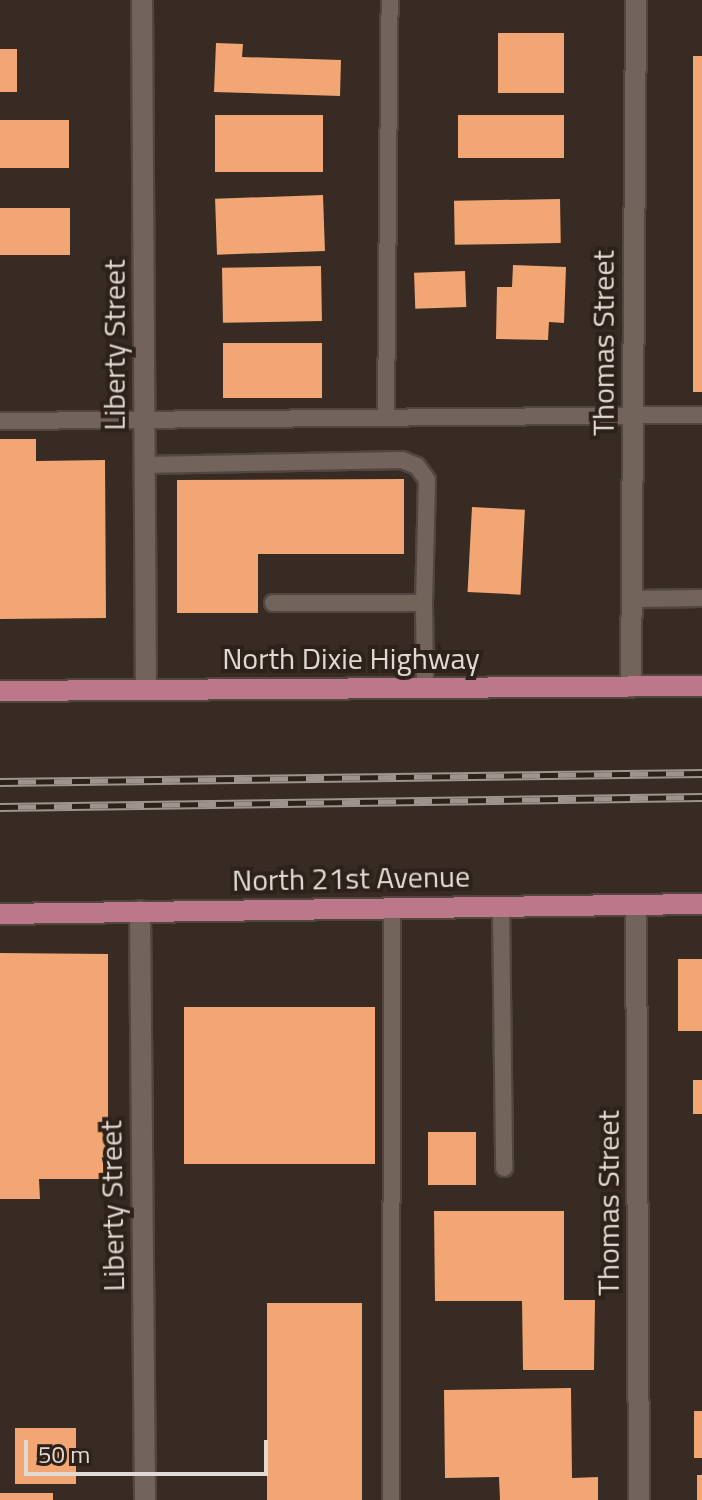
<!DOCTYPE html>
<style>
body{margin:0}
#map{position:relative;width:702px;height:1500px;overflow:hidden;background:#372b23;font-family:"Titillium Web",sans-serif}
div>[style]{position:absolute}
.building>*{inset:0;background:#f2a674;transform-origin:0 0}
.roads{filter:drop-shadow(2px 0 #514640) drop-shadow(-2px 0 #514640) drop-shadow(0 2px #514640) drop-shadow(0 -2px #514640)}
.lane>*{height:16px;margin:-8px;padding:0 8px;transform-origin:8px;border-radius:8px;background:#72645b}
.street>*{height:20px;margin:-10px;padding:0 10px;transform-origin:10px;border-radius:10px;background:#72645b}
.primary>*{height:20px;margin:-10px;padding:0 10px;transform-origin:10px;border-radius:10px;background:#bc7888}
.rail>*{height:9px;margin-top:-4.5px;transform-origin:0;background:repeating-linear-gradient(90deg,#2d2119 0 18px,#9e948d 0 36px);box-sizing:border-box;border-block:2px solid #9e948d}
span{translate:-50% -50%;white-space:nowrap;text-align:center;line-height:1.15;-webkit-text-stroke:8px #2d2119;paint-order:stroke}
.street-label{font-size:30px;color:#e1d9d3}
.scale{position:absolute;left:24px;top:1440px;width:244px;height:36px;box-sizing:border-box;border:4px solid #e1d9d3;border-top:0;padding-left:10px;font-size:24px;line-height:28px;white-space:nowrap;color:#e1d9d3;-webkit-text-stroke:6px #2d2119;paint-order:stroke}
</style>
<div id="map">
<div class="building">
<i style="left:564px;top:33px;width:60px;height:66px;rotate:90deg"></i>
<i style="clip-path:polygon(216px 43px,243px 44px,242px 57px,341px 60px,340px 96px,214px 92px)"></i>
<i style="left:0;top:49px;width:17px;height:43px"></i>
<i style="left:693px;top:56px;width:9px;height:336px"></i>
<i style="left:323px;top:115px;width:57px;height:108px;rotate:90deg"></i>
<i style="left:458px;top:115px;width:106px;height:43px"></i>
<i style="left:0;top:120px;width:69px;height:48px"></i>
<i style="left:323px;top:195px;width:56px;height:108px;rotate:88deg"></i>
<i style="left:560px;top:199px;width:44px;height:106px;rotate:89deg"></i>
<i style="left:70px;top:208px;width:47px;height:70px;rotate:90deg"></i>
<i style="clip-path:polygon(513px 265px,566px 267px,564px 323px,549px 322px,548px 340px,496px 339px,497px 287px,512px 287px)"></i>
<i style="left:321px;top:266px;width:55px;height:99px;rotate:89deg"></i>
<i style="left:465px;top:271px;width:36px;height:51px;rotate:88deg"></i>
<i style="left:223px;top:343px;width:99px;height:55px"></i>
<i style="clip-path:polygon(0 439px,36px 439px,36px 461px,105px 460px,106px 618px,0 619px)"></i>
<i style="clip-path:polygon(404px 479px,404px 554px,258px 554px,258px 613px,177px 613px,177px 480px)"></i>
<i style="left:472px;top:507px;width:53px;height:85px;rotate:3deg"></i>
<i style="clip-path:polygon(0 953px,108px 954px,108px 1179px,39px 1179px,40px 1199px,0 1199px)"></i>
<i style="left:678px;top:959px;width:24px;height:72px"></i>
<i style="left:184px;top:1007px;width:191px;height:157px"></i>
<i style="left:693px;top:1080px;width:9px;height:34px"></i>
<i style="left:428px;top:1132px;width:48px;height:53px"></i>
<i style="clip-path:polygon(434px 1211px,564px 1211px,564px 1300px,595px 1300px,594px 1370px,523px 1370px,522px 1301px,435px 1301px)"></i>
<i style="left:267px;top:1303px;width:95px;height:197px"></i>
<i style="clip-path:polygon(571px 1388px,572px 1478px,598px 1477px,598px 1500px,500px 1500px,499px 1477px,445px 1478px,444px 1390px)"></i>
<i style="left:694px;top:1411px;width:8px;height:47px"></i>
<i style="left:15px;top:1428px;width:61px;height:56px"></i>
<i style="left:697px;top:1475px;width:5px;height:25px"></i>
<i style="left:0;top:1493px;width:53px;height:7px"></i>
</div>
<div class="roads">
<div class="lane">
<i style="left:386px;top:418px;width:418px;rotate:-89.5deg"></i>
<i style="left:0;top:421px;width:702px;rotate:-0.49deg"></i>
<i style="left:145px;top:465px;width:257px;rotate:-1.1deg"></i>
<i style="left:402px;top:460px;width:16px;rotate:22deg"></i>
<i style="left:417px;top:466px;width:17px;rotate:54deg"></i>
<i style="left:427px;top:480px;width:123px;rotate:91.4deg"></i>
<i style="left:632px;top:599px;width:70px;rotate:-0.8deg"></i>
<i style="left:273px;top:603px;width:151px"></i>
<i style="left:424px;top:603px;width:85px;rotate:89.3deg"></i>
<i style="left:501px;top:906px;width:262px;rotate:89.3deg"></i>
<i style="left:391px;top:1500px;width:592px;rotate:-89.9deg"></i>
</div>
<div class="street">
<i style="left:142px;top:0;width:689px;rotate:89.67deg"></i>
<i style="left:631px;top:687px;width:687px;rotate:-89.58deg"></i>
<i style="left:636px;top:905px;width:595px;rotate:89.71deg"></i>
<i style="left:140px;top:911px;width:589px;rotate:89.51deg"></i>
</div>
<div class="primary">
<i style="left:0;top:691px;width:702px;rotate:-0.41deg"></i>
<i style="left:0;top:914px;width:702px;rotate:-0.82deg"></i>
</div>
</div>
<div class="rail">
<i style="left:0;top:782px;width:702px;rotate:-0.73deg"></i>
<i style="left:0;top:807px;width:702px;rotate:-0.82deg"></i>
</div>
<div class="street-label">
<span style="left:603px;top:343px;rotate:-90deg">Thomas Street</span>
<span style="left:114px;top:345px;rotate:-90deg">Liberty Street</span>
<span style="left:351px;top:658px">North Dixie Highway</span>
<span style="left:351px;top:878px;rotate:-1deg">North 21st Avenue</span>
<span style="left:608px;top:1203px;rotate:-90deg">Thomas Street</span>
<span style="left:112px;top:1206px;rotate:-91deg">Liberty Street</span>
</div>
<div class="scale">50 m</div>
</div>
